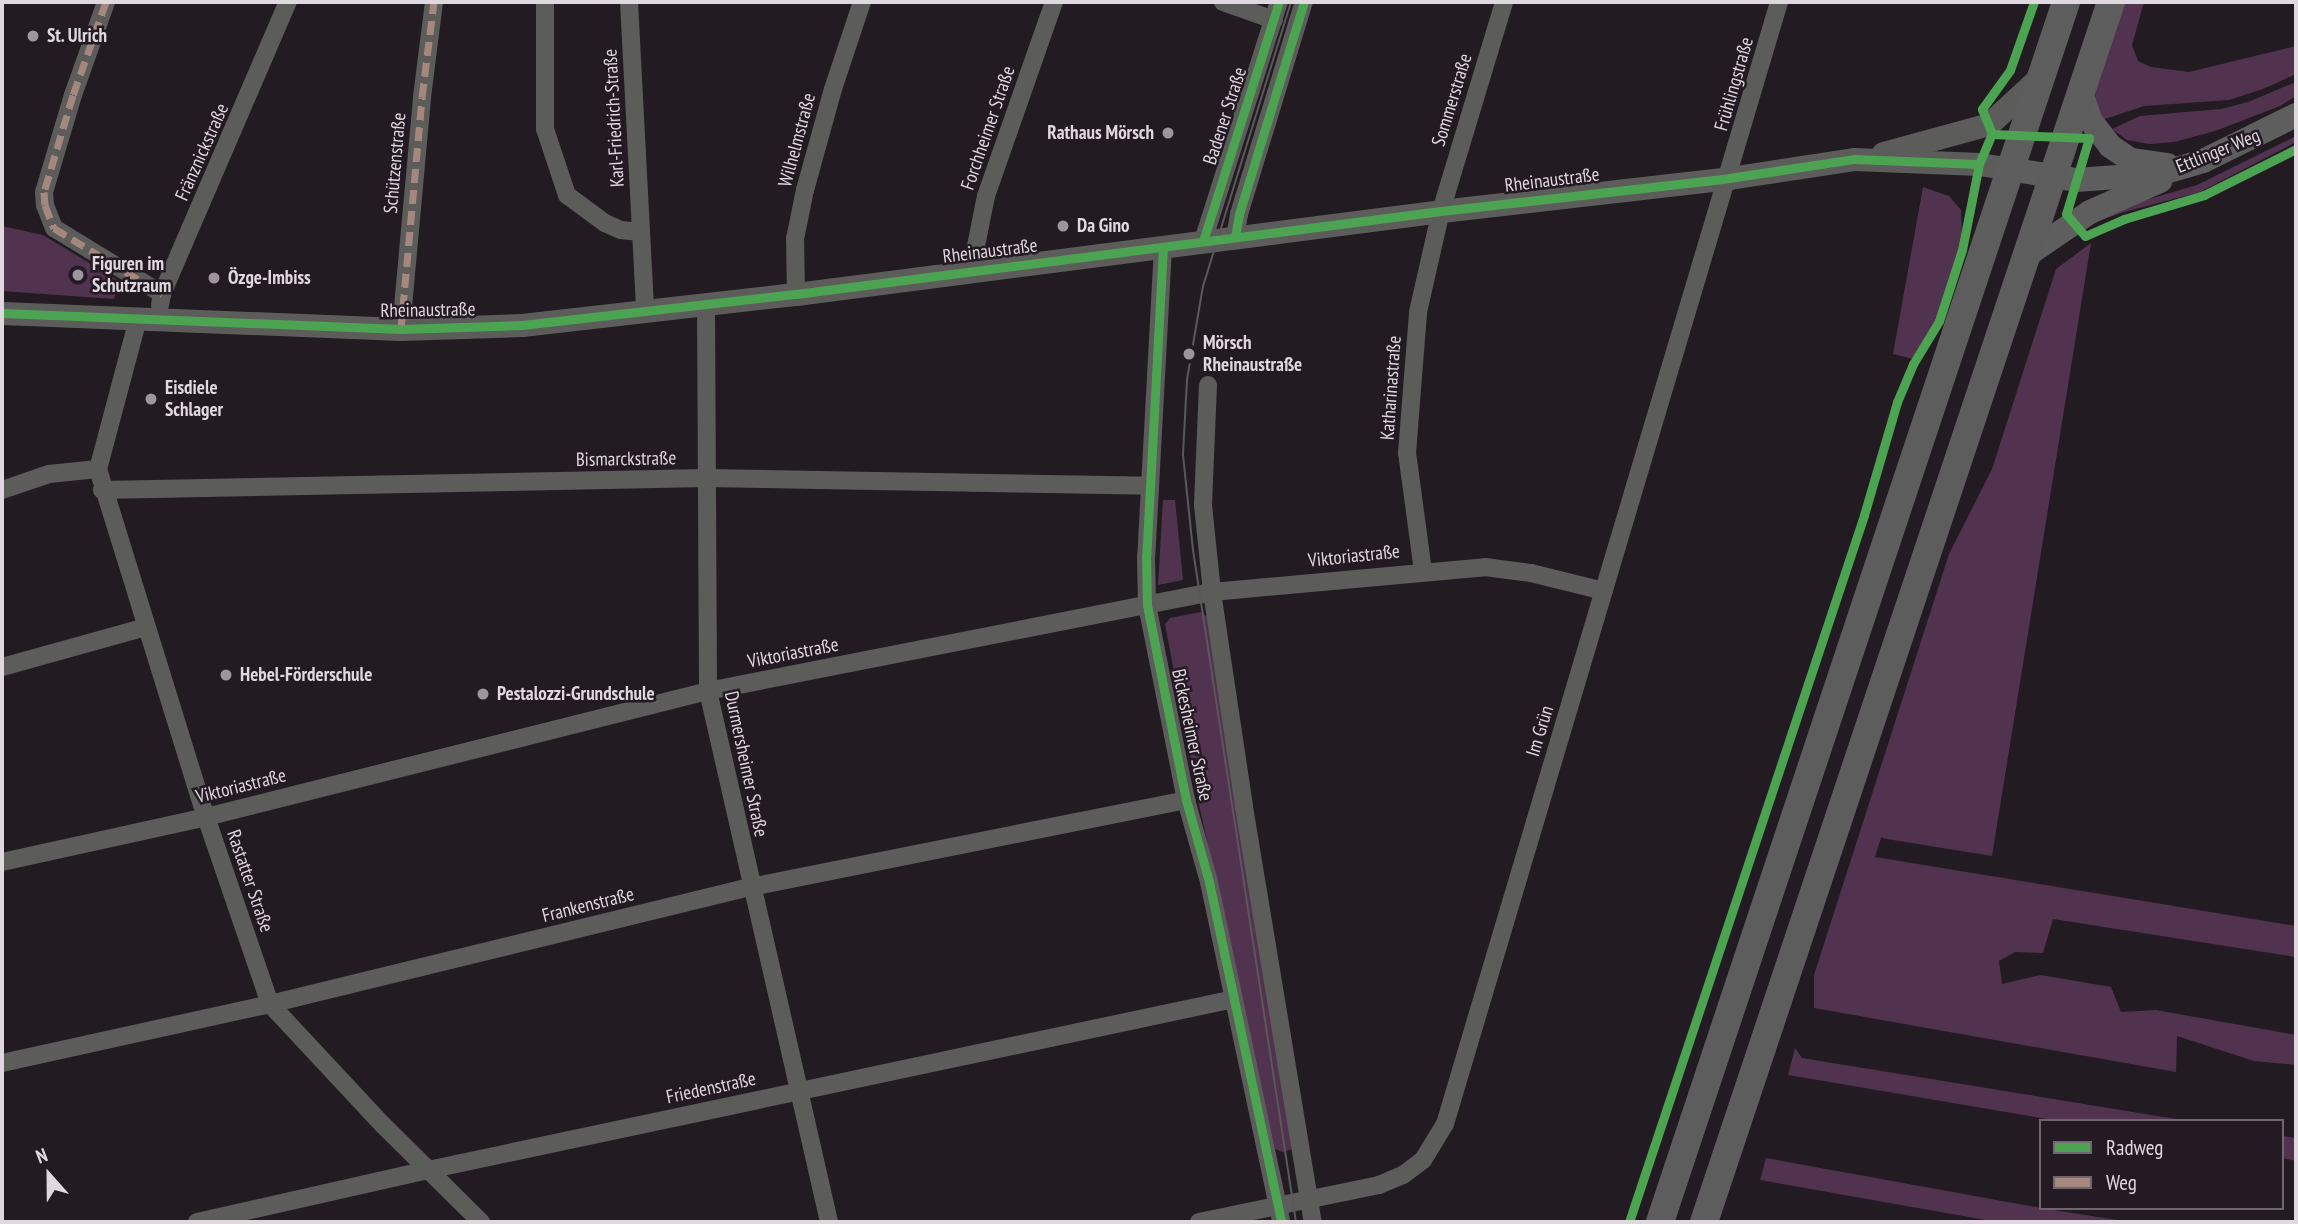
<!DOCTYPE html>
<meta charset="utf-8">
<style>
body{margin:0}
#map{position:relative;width:2298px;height:1224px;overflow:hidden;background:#221c22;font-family:"PT Sans Narrow",sans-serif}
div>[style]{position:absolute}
.green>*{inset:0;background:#51324f}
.minor>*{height:18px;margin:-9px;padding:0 9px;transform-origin:9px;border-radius:9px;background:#5c5c5b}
.tertiary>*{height:23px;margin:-11.5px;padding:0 11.5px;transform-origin:11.5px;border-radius:11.5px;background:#5c5c5b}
.secondary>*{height:24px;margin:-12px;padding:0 12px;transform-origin:12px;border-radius:12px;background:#5f5e5e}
.primary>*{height:28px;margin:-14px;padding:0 14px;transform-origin:14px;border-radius:14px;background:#5e5d5e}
.tram>*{height:2px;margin:-1px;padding:0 1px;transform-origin:1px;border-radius:1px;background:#5a585a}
.quiet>*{height:7px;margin-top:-3.5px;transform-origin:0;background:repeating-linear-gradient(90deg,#a5887d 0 14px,transparent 0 21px)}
.cycleway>*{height:9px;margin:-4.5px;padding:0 4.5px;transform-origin:4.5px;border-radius:4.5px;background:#4ca352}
.dots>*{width:19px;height:19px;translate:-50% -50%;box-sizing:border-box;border:4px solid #241a24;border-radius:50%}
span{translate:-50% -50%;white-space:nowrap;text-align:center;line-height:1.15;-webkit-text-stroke:5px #241a24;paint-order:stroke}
.poi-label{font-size:19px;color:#dfd8de;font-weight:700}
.left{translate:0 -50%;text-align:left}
.right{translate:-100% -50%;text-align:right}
.street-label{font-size:19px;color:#dfd8de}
.frame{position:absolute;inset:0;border:4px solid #dfd8de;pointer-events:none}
.legend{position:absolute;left:2039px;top:1119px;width:245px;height:91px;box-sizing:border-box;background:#241a24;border:2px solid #6f666e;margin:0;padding:9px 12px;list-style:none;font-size:21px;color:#dfd8de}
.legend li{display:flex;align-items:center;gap:14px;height:35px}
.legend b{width:35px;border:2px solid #6f666e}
.north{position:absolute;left:14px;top:1140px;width:70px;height:70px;-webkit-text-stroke:5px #241a24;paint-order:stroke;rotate:339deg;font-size:19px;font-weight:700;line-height:28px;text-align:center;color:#dfd8de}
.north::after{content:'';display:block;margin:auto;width:24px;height:32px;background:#dfd8de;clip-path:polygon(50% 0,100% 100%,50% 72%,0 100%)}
</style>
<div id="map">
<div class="green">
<i style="clip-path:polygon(2122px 2px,2144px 2px,2132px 45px,2138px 61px,2151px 67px,2189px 72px,2296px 46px,2296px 74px,2263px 89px,2229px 100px,2144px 106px,2102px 120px,2096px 107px,2095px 88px)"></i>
<i style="clip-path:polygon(2296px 82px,2296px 96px,2280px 106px,2215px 131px,2174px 142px,2150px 144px,2127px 140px,2112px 129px,2140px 116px,2221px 109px,2248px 102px)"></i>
<i style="clip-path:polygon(2296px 136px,2296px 142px,2200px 192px,2124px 212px,2087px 225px,2122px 207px,2197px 185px)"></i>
<i style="clip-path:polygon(1923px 187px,1949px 196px,1961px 210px,1962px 240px,1937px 322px,1913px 359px,1893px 354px)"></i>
<i style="clip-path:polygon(2px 226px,43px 235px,119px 281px,114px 299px,2px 291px)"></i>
<i style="clip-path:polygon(2091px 243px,1992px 856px,1881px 838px,1875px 857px,2296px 926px,2296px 957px,2053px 919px,2043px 953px,2015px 952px,1999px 961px,2002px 984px,2041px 975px,2111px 987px,2121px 1012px,2156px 1010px,2296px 1035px,2296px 1065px,2254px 1061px,2177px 1036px,2176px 1072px,1814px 1008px,1814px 975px,1949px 554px,1992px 469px,2056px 269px)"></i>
<i style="clip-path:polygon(1163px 500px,1175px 500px,1183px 580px,1158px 585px)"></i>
<i style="clip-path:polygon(1201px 612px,1209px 618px,1292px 1149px,1283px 1152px,1275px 1149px,1198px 800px,1165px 624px,1170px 618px)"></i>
<i style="clip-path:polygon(1795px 1048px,1802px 1058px,2188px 1121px,2059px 1121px,1788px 1075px)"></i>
<i style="clip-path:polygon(2282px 1136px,2296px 1138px,2296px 1161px,2282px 1158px)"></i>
<i style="clip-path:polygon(1766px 1158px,2041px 1208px,2130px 1222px,1997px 1222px,1760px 1180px)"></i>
</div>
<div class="minor">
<i style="left:106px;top:2px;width:99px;rotate:109.5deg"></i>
<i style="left:73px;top:95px;width:101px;rotate:106.6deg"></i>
<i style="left:44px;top:192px;width:13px;rotate:86deg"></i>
<i style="left:45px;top:205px;width:25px;rotate:69deg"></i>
<i style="left:54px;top:228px;width:127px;rotate:31.4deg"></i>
<i style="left:545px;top:2px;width:127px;rotate:90deg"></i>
<i style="left:545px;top:129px;width:70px;rotate:71.6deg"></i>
<i style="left:567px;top:195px;width:47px;rotate:36.4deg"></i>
<i style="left:605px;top:223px;width:17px;rotate:24deg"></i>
<i style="left:621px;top:230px;width:19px;rotate:6deg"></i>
<i style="left:629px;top:2px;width:310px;rotate:87deg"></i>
<i style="left:1223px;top:2px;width:54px;rotate:19.4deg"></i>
<i style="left:1235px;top:237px;width:23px;rotate:-80deg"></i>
<i style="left:1239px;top:214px;width:222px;rotate:-73deg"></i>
<i style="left:1203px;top:241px;width:251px;rotate:-72.4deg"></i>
<i style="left:1163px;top:247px;width:309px;rotate:93.1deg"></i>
<i style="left:1146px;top:556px;width:49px;rotate:88.8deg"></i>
<i style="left:1147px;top:605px;width:199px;rotate:78.7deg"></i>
<i style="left:1186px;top:800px;width:85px;rotate:74.3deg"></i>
<i style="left:1209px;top:882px;width:348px;rotate:78deg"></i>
<i style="left:971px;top:271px;width:76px;rotate:-78.7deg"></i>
<i style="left:986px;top:196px;width:206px;rotate:-70.7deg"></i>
<i style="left:796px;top:294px;width:55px;rotate:-91deg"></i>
<i style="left:795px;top:239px;width:50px;rotate:-78.5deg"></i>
<i style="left:805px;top:190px;width:105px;rotate:-74.5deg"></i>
<i style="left:833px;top:89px;width:92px;rotate:-71.6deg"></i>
<i style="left:160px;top:305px;width:11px;rotate:-80deg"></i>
<i style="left:162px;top:294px;width:318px;rotate:-66.7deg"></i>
<i style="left:706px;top:305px;width:386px;rotate:89.7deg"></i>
<i style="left:708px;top:691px;width:545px;rotate:77.16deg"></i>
<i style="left:138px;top:319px;width:155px;rotate:104.9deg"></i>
<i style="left:98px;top:469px;width:364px;rotate:72.8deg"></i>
<i style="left:206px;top:817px;width:198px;rotate:71.1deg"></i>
<i style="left:270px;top:1004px;width:166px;rotate:47deg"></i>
<i style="left:383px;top:1125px;width:138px;rotate:44.7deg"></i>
<i style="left:401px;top:329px;width:233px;rotate:-84.8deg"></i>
<i style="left:422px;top:97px;width:96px;rotate:-82.8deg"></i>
<i style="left:1208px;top:385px;width:120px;rotate:92.4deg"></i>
<i style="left:1203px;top:505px;width:87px;rotate:84.1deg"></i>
<i style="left:1212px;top:592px;width:217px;rotate:81.5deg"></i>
<i style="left:1244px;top:807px;width:421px;rotate:80.6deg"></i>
<i style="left:2px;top:490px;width:50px;rotate:-18.8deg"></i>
<i style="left:49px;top:474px;width:49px;rotate:-5.8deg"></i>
<i style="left:102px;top:490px;width:604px;rotate:-1.14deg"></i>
<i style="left:706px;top:478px;width:444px;rotate:1deg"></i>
<i style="left:1423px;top:571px;width:119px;rotate:-97.7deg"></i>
<i style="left:1407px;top:453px;width:141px;rotate:-85.5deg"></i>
<i style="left:1418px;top:312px;width:104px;rotate:-77.2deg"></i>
<i style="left:1441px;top:211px;width:218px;rotate:-73.2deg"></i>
<i style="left:2px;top:667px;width:149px;rotate:-15.5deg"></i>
<i style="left:2px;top:862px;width:209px;rotate:-12.4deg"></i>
<i style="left:206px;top:817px;width:518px;rotate:-14.09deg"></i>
<i style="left:708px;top:691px;width:514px;rotate:-11.11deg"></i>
<i style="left:1212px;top:592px;width:274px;rotate:-5.2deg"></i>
<i style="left:1485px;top:567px;width:46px;rotate:7.4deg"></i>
<i style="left:1531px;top:573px;width:75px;rotate:13.9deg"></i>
<i style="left:2px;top:1063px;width:274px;rotate:-12.4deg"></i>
<i style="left:270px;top:1004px;width:495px;rotate:-13.7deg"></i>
<i style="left:751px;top:887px;width:444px;rotate:-11.3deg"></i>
<i style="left:197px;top:1222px;width:237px;rotate:-12.7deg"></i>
<i style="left:428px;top:1170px;width:824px;rotate:-11.98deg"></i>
<i style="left:1199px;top:1222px;width:184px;rotate:-11.6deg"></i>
<i style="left:1379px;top:1185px;width:26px;rotate:-23deg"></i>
<i style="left:1403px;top:1175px;width:25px;rotate:-37deg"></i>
<i style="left:1423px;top:1160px;width:42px;rotate:-58.6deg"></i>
<i style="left:1445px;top:1124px;width:1171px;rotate:-73.42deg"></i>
</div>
<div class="tertiary">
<i style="left:1883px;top:153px;width:110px;rotate:-15.3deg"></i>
<i style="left:1989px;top:124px;width:72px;rotate:-42.8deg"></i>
<i style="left:2px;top:313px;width:399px;rotate:2.3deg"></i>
<i style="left:401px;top:329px;width:121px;rotate:-1.9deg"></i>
<i style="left:522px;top:325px;width:276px;rotate:-6.5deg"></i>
<i style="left:796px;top:294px;width:650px;rotate:-7.33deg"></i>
<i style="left:1441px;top:211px;width:290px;rotate:-6.5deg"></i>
<i style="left:1729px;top:178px;width:126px;rotate:-8.6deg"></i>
<i style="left:1854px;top:159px;width:125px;rotate:2.3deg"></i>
<i style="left:1979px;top:164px;width:30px;rotate:9deg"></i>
</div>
<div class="secondary">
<i style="left:2081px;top:92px;width:29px;rotate:72deg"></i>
<i style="left:2090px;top:120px;width:33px;rotate:52deg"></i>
<i style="left:2110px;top:146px;width:25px;rotate:34deg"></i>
<i style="left:2131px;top:160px;width:37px;rotate:8deg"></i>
<i style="left:2009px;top:169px;width:68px;rotate:9.3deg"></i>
<i style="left:2076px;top:180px;width:83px;rotate:-4.1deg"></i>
<i style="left:2159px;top:174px;width:46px;rotate:-16.5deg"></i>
<i style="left:2203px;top:161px;width:104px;rotate:-26.3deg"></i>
<i style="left:2027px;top:255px;width:76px;rotate:-34.3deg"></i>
<i style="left:2090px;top:212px;width:77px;rotate:-23.9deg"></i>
</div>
<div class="primary">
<i style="left:1660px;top:1222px;width:1286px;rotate:-71.59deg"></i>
<i style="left:1704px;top:1222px;width:1286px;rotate:-71.55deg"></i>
</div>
<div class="tram">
<i style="left:1291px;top:2px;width:297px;rotate:107.2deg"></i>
<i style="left:1203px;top:286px;width:95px;rotate:99.7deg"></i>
<i style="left:1187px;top:380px;width:75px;rotate:93.1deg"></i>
<i style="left:1183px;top:455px;width:96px;rotate:84deg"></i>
<i style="left:1193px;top:550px;width:680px;rotate:81.29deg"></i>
</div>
<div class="quiet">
<i style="left:106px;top:2px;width:99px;rotate:109.5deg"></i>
<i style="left:73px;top:95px;width:101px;rotate:106.6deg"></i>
<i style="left:44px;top:192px;width:13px;rotate:86deg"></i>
<i style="left:45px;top:205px;width:25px;rotate:69deg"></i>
<i style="left:54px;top:228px;width:127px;rotate:31.4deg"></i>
<i style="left:401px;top:329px;width:233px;rotate:-84.8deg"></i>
<i style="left:422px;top:97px;width:96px;rotate:-82.8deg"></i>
</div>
<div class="cycleway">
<i style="left:1992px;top:134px;width:97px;rotate:2.4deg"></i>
<i style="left:2089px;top:138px;width:79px;rotate:106.8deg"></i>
<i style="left:2066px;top:214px;width:29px;rotate:49deg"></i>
<i style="left:2085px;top:236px;width:43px;rotate:-23.6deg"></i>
<i style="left:2124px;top:219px;width:84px;rotate:-16.7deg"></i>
<i style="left:2204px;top:195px;width:103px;rotate:-26.6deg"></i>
<i style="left:1235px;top:237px;width:23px;rotate:-80deg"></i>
<i style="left:1239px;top:214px;width:222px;rotate:-73deg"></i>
<i style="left:1203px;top:241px;width:251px;rotate:-72.4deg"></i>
<i style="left:1163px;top:247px;width:309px;rotate:93.1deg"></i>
<i style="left:1146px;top:556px;width:49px;rotate:88.8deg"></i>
<i style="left:1147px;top:605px;width:199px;rotate:78.7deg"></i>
<i style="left:1186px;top:800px;width:85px;rotate:74.3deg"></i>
<i style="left:1209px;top:882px;width:348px;rotate:78deg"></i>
<i style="left:2px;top:313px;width:399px;rotate:2.3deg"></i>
<i style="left:401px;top:329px;width:121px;rotate:-1.9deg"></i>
<i style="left:522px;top:325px;width:276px;rotate:-6.5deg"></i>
<i style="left:796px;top:294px;width:650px;rotate:-7.33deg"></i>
<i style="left:1441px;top:211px;width:290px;rotate:-6.5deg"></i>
<i style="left:1729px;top:178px;width:126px;rotate:-8.6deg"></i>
<i style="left:1854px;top:159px;width:125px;rotate:2.3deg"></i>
<i style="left:1629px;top:1222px;width:745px;rotate:-71.61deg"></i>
<i style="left:1864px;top:515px;width:118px;rotate:-73.7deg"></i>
<i style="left:1897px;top:402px;width:41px;rotate:-67.2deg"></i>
<i style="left:1913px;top:364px;width:50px;rotate:-58.8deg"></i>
<i style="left:1939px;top:321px;width:75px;rotate:-72.1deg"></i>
<i style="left:1962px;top:250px;width:88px;rotate:-78.8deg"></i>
<i style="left:1979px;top:164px;width:33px;rotate:-67deg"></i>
<i style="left:1992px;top:134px;width:27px;rotate:-112deg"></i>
<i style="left:1982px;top:109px;width:48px;rotate:-54.3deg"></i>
<i style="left:2010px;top:70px;width:72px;rotate:-70.6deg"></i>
</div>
<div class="dots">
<i style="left:33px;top:36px;background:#9d969c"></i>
<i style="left:1168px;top:133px;background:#9d969c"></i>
<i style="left:1063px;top:226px;background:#9d969c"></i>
<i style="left:78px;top:275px;background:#9d969c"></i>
<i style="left:214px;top:278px;background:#9d969c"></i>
<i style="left:1189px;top:354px;background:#9d969c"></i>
<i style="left:151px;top:399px;background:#9d969c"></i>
<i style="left:226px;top:675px;background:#9d969c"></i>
<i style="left:483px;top:694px;background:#9d969c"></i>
</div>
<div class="poi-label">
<span class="left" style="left:47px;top:36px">St. Ulrich</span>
<span class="right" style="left:1154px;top:133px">Rathaus Mörsch</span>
<span class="left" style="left:1077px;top:226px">Da Gino</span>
<span class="left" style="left:92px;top:275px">Figuren im<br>Schutzraum</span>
<span class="left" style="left:228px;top:278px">Özge-Imbiss</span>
<span class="left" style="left:1203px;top:354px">Mörsch<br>Rheinaustraße</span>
<span class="left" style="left:165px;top:399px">Eisdiele<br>Schlager</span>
<span class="left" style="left:240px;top:675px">Hebel-Förderschule</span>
<span class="left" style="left:497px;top:694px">Pestalozzi-Grundschule</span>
</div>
<div class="street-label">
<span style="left:1734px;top:84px;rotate:-74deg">Frühlingstraße</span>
<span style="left:1452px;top:100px;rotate:-73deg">Sommerstraße</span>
<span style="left:1225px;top:116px;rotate:-72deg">Badener Straße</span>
<span style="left:614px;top:118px;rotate:-93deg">Karl-Friedrich-Straße</span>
<span style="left:988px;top:128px;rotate:-71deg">Forchheimer Straße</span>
<span style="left:797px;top:140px;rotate:-75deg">Wilhelmstraße</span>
<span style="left:2218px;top:151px;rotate:-22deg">Ettlinger Weg</span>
<span style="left:202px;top:152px;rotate:-66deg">Fränznickstraße</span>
<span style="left:395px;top:163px;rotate:-85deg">Schützenstraße</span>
<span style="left:1552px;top:180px;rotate:-7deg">Rheinaustraße</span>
<span style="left:990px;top:251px;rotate:-7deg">Rheinaustraße</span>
<span style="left:428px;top:310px;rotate:-1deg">Rheinaustraße</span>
<span style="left:1391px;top:388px;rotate:-86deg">Katharinastraße</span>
<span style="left:626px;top:459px;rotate:-1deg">Bismarckstraße</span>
<span style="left:1354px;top:556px;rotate:-6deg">Viktoriastraße</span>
<span style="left:793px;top:653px;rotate:-11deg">Viktoriastraße</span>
<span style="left:1540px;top:731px;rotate:-73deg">Im Grün</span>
<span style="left:1192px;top:735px;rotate:78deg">Bickesheimer Straße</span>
<span style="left:746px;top:764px;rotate:78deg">Durmersheimer Straße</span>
<span style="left:241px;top:786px;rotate:-14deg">Viktoriastraße</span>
<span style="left:250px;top:881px;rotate:71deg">Rastatter Straße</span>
<span style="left:588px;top:905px;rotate:-14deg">Frankenstraße</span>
<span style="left:711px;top:1088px;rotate:-12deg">Friedenstraße</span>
</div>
<div class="frame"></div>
<ul class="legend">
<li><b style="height:9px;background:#4ca352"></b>Radweg</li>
<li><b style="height:9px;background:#a5887d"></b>Weg</li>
</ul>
<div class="north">N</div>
</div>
